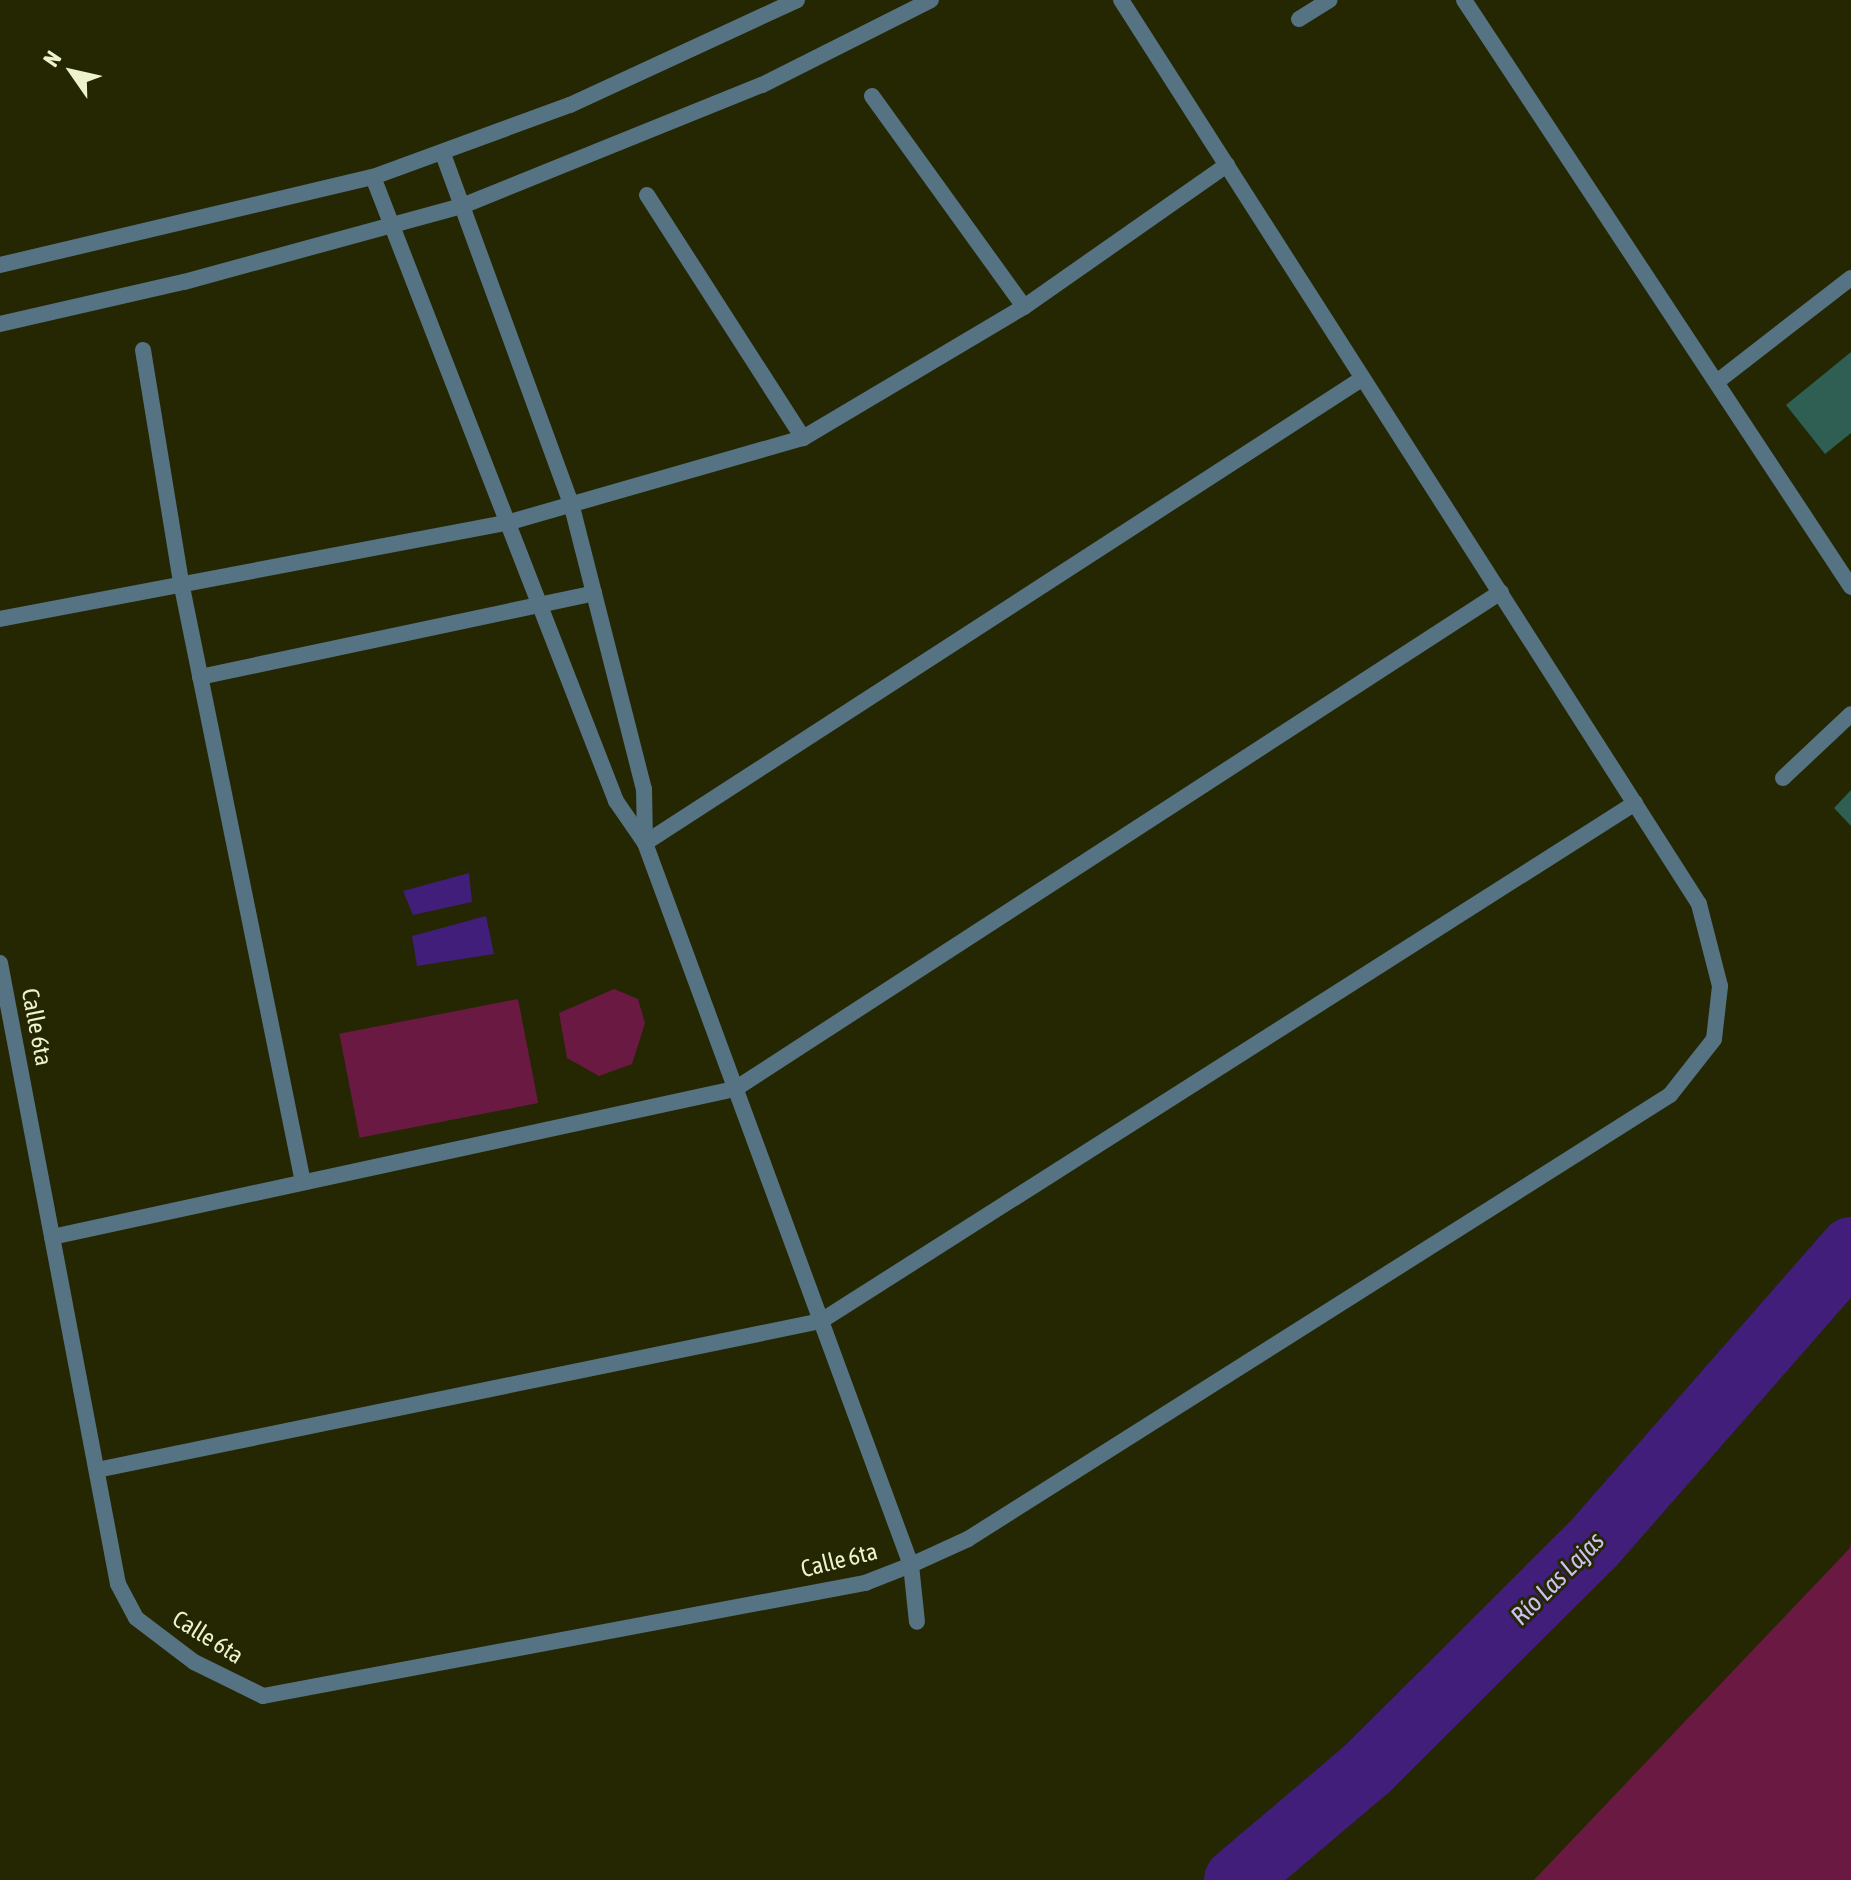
<!DOCTYPE html>
<meta charset="utf-8">
<style>
body{margin:0}
#map{position:relative;width:1851px;height:1880px;overflow:hidden;background:#242702;font-family:"Asap Condensed",sans-serif}
div>[style]{position:absolute}
.green>*{inset:0;background:#6a1a42;transform-origin:0 0}
.water>*{inset:0;background:#401e7a}
.river>*{height:64px;margin:-32px;padding:0 32px;transform-origin:32px;border-radius:32px;background:#401e7a}
.building>*{inset:0;background:#2e5f52}
.street>*{height:16px;margin:-8px;padding:0 8px;transform-origin:8px;border-radius:8px;background:#567383}
span{translate:-50% -50%;white-space:nowrap;text-align:center;line-height:1.15;-webkit-text-stroke:6px #242702;paint-order:stroke}
.street-label{font-size:24px;color:#edf3cf}
.water-label{font-size:26px;color:#cbc0f2;font-style:italic}
.north{position:absolute;left:32px;top:32px;width:80px;height:80px;-webkit-text-stroke:6px #242702;paint-order:stroke;rotate:304deg;font-size:22px;font-weight:700;line-height:32px;text-align:center;color:#edf3cf}
.north::after{content:'';display:block;margin:auto;width:28px;height:36px;background:#edf3cf;clip-path:polygon(50% 0,100% 100%,50% 72%,0 100%)}
</style>
<div id="map">
<div class="green">
<i style="clip-path:polygon(614px 989px,638px 999px,645px 1023px,632px 1064px,599px 1076px,567px 1058px,559px 1013px)"></i>
<i style="left:518px;top:999px;width:106px;height:182px;rotate:79deg"></i>
<i style="clip-path:polygon(1851px 1543px,1851px 1880px,1534px 1880px,1850px 1548px)"></i>
</div>
<div class="water">
<i style="clip-path:polygon(469px 873px,472px 902px,413px 915px,403px 891px)"></i>
<i style="clip-path:polygon(486px 916px,494px 954px,417px 966px,412px 936px)"></i>
</div>
<div class="river">
<i style="left:1236px;top:1880px;width:172px;rotate:-40.3deg"></i>
<i style="left:1367px;top:1769px;width:319px;rotate:-44.9deg"></i>
<i style="left:1593px;top:1544px;width:392px;rotate:-48.8deg"></i>
</div>
<div class="building">
<i style="clip-path:polygon(1851px 352px,1851px 433px,1825px 454px,1786px 405px)"></i>
<i style="clip-path:polygon(1851px 790px,1851px 826px,1834px 808px)"></i>
</div>
<div class="street">
<i style="left:1464px;top:0;width:703px;rotate:56.6deg"></i>
<i style="left:1299px;top:19px;width:36px;rotate:-32deg"></i>
<i style="left:872px;top:96px;width:260px;rotate:54.2deg"></i>
<i style="left:443px;top:154px;width:376px;rotate:69.9deg"></i>
<i style="left:572px;top:507px;width:291px;rotate:75.7deg"></i>
<i style="left:644px;top:789px;width:54px;rotate:88.9deg"></i>
<i style="left:373px;top:177px;width:670px;rotate:68.72deg"></i>
<i style="left:616px;top:801px;width:51px;rotate:55.4deg"></i>
<i style="left:645px;top:843px;width:769px;rotate:69.78deg"></i>
<i style="left:911px;top:1565px;width:57px;rotate:84deg"></i>
<i style="left:647px;top:195px;width:289px;rotate:57.3deg"></i>
<i style="left:0;top:265px;width:383px;rotate:-13.3deg"></i>
<i style="left:373px;top:177px;width:210px;rotate:-20.1deg"></i>
<i style="left:570px;top:105px;width:250px;rotate:-24.8deg"></i>
<i style="left:0;top:324px;width:189px;rotate:-12.9deg"></i>
<i style="left:184px;top:282px;width:288px;rotate:-15.3deg"></i>
<i style="left:462px;top:206px;width:323px;rotate:-22deg"></i>
<i style="left:762px;top:85px;width:189px;rotate:-26.7deg"></i>
<i style="left:143px;top:350px;width:240px;rotate:80.7deg"></i>
<i style="left:182px;top:587px;width:607px;rotate:78.51deg"></i>
<i style="left:1718px;top:381px;width:168px;rotate:-37.8deg"></i>
<i style="left:0;top:619px;width:519px;rotate:-10.77deg"></i>
<i style="left:510px;top:522px;width:305px;rotate:-16deg"></i>
<i style="left:803px;top:438px;width:257px;rotate:-30.7deg"></i>
<i style="left:1024px;top:307px;width:248px;rotate:-35deg"></i>
<i style="left:200px;top:677px;width:403px;rotate:-12deg"></i>
<i style="left:1783px;top:778px;width:93px;rotate:-43.3deg"></i>
<i style="left:645px;top:843px;width:855px;rotate:-32.93deg"></i>
<i style="left:0;top:963px;width:632px;rotate:79.24deg"></i>
<i style="left:118px;top:1584px;width:38px;rotate:62deg"></i>
<i style="left:136px;top:1618px;width:73px;rotate:37.2deg"></i>
<i style="left:194px;top:1662px;width:77px;rotate:26.2deg"></i>
<i style="left:263px;top:1696px;width:613px;rotate:-10.63deg"></i>
<i style="left:865px;top:1583px;width:49px;rotate:-21.4deg"></i>
<i style="left:911px;top:1565px;width:63px;rotate:-24.5deg"></i>
<i style="left:968px;top:1539px;width:831px;rotate:-32.31deg"></i>
<i style="left:1670px;top:1095px;width:71px;rotate:-51.8deg"></i>
<i style="left:1714px;top:1039px;width:53px;rotate:-83.5deg"></i>
<i style="left:1720px;top:986px;width:85px;rotate:-104.4deg"></i>
<i style="left:1699px;top:904px;width:1073px;rotate:-122.59deg"></i>
<i style="left:52px;top:1237px;width:699px;rotate:-12.23deg"></i>
<i style="left:735px;top:1089px;width:913px;rotate:-32.98deg"></i>
<i style="left:97px;top:1470px;width:739px;rotate:-11.63deg"></i>
<i style="left:821px;top:1321px;width:965px;rotate:-32.47deg"></i>
</div>
<div class="street-label">
<span style="left:37px;top:1027px;rotate:79deg">Calle 6ta</span>
<span style="left:839px;top:1560px;rotate:-14deg">Calle 6ta</span>
<span style="left:208px;top:1637px;rotate:32deg">Calle 6ta</span>
</div>
<div class="water-label">
<span style="left:1558px;top:1579px;rotate:-45deg">Río Las Lajas</span>
</div>
<div class="north">N</div>
</div>
